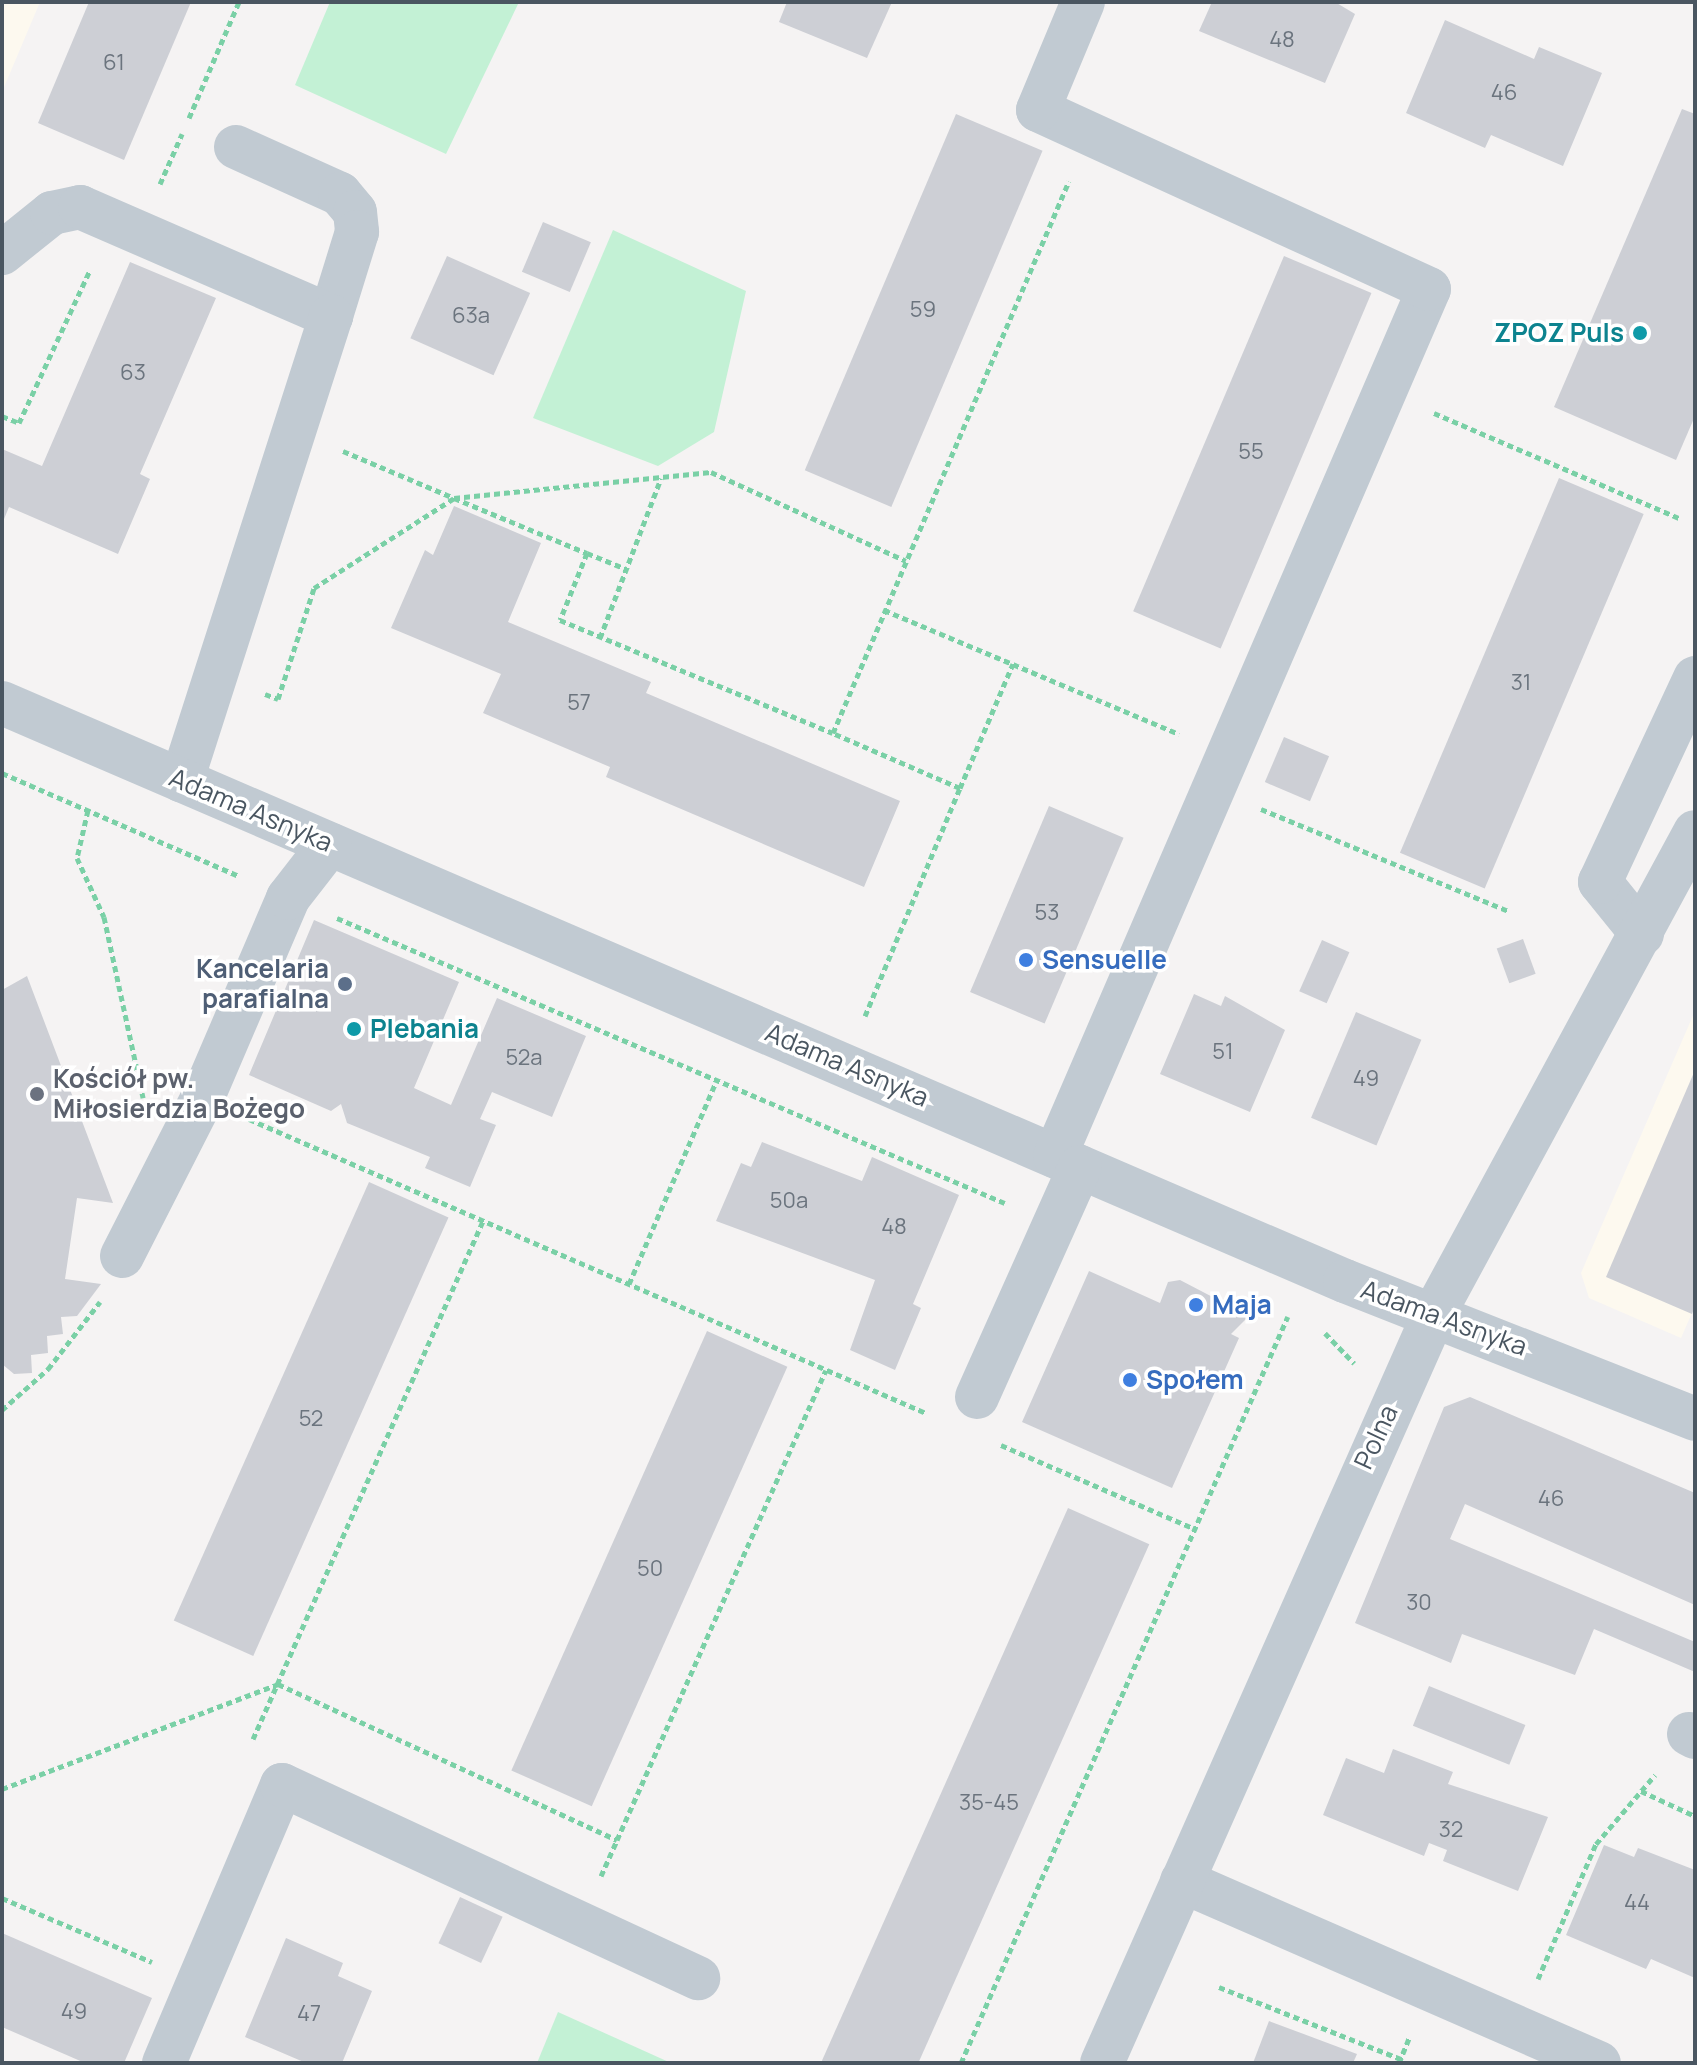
<!DOCTYPE html>
<meta charset="utf-8">
<style>
body{margin:0}
#map{position:relative;width:1697px;height:2065px;overflow:hidden;background:#f5f3f3;font-family:Manrope,sans-serif}
div>[style]{position:absolute}
.commercial>*{inset:0;background:#fdf9ef}
.green>*{inset:0;background:#c3f1d5}
.building>*{inset:0;background:#cdcfd5;transform-origin:0 0}
.path>*{height:5px;margin-top:-2.5px;transform-origin:0;background:repeating-linear-gradient(90deg,#7ad0a6 0 6px,transparent 0 10px)}
.minor>*{height:44px;margin:-22px;padding:0 22px;transform-origin:22px;border-radius:22px;background:#c1cad2}
.dots>*{width:22px;height:22px;translate:-50% -50%;box-sizing:border-box;border:4px solid #fff;border-radius:50%}
span{translate:-50% -50%;white-space:nowrap;text-align:center;line-height:1.15;-webkit-text-stroke:7px #fff;paint-order:stroke}
.number-label{font-size:22px;color:#6b747e}
.number-label span{-webkit-text-stroke-width:0}
.culture-label{font-size:26px;color:#0d838f;font-weight:700}
.right{translate:-100% -50%;text-align:right}
.left{translate:0 -50%;text-align:left}
.street-label{font-size:26px;color:#4a5661}
.shop-label{font-size:26px;color:#366cbe;font-weight:700}
.service-label{font-size:26px;color:#4e5e75;font-weight:700}
.worship-label{font-size:26px;color:#5b616d;font-weight:700}
.frame{position:absolute;inset:0;border:4px solid #4a5661;pointer-events:none}
</style>
<div id="map">
<div class="commercial">
<i style="clip-path:polygon(2px 2px,40px 2px,2px 92px)"></i>
<i style="clip-path:polygon(1695px 1011px,1695px 1306px,1681px 1338px,1589px 1298px,1581px 1273px)"></i>
</div>
<div class="green">
<i style="clip-path:polygon(330px 2px,519px 2px,446px 154px,295px 85px)"></i>
<i style="clip-path:polygon(613px 230px,746px 291px,714px 432px,658px 466px,533px 418px)"></i>
<i style="clip-path:polygon(558px 2012px,671px 2063px,537px 2063px)"></i>
</div>
<div class="building">
<i style="clip-path:polygon(89px 2px,191px 2px,124px 160px,38px 123px)"></i>
<i style="clip-path:polygon(787px 2px,892px 2px,867px 58px,779px 22px)"></i>
<i style="clip-path:polygon(1212px 2px,1335px 2px,1355px 14px,1325px 83px,1199px 31px)"></i>
<i style="clip-path:polygon(1445px 20px,1534px 59px,1539px 47px,1602px 73px,1563px 166px,1491px 135px,1485px 148px,1406px 113px)"></i>
<i style="clip-path:polygon(1682px 109px,1695px 114px,1695px 416px,1676px 460px,1554px 407px)"></i>
<i style="left:956px;top:114px;width:94px;height:387px;rotate:23deg"></i>
<i style="left:543px;top:222px;width:52px;height:54px;rotate:23deg"></i>
<i style="left:447px;top:256px;width:91px;height:90px;rotate:24deg"></i>
<i style="left:1284px;top:256px;width:95px;height:386px;rotate:23deg"></i>
<i style="clip-path:polygon(130px 262px,216px 298px,140px 474px,150px 479px,118px 554px,9px 507px,2px 524px,2px 449px,42px 466px)"></i>
<i style="left:1559px;top:478px;width:92px;height:407px;rotate:23deg"></i>
<i style="clip-path:polygon(454px 506px,541px 543px,508px 622px,651px 682px,646px 693px,900px 801px,864px 887px,606px 777px,610px 767px,483px 713px,501px 674px,391px 628px,425px 550px,433px 555px)"></i>
<i style="left:1284px;top:737px;width:49px;height:49px;rotate:23deg"></i>
<i style="left:1049px;top:806px;width:81px;height:202px;rotate:23deg"></i>
<i style="clip-path:polygon(314px 920px,459px 982px,414px 1088px,451px 1105px,497px 998px,586px 1036px,552px 1117px,492px 1092px,480px 1119px,496px 1125px,470px 1187px,425px 1168px,430px 1157px,347px 1123px,341px 1104px,331px 1111px,249px 1075px)"></i>
<i style="left:1523px;top:939px;width:37px;height:28px;rotate:70deg"></i>
<i style="left:1322px;top:940px;width:30px;height:56px;rotate:24deg"></i>
<i style="clip-path:polygon(27px 976px,113px 1203px,77px 1198px,65px 1279px,101px 1284px,77px 1316px,61px 1317px,63px 1334px,47px 1336px,48px 1353px,31px 1355px,32px 1373px,14px 1374px,2px 1364px,2px 990px)"></i>
<i style="clip-path:polygon(1194px 994px,1221px 1006px,1225px 996px,1285px 1030px,1250px 1112px,1160px 1074px)"></i>
<i style="left:1356px;top:1012px;width:71px;height:115px;rotate:23deg"></i>
<i style="clip-path:polygon(1695px 1070px,1695px 1306px,1692px 1314px,1606px 1277px)"></i>
<i style="clip-path:polygon(762px 1142px,862px 1181px,872px 1157px,959px 1195px,913px 1304px,921px 1308px,895px 1370px,850px 1350px,875px 1280px,716px 1221px,741px 1163px,751px 1167px)"></i>
<i style="left:369px;top:1182px;width:87px;height:480px;rotate:24deg"></i>
<i style="clip-path:polygon(1089px 1271px,1160px 1303px,1168px 1282px,1180px 1280px,1249px 1316px,1231px 1334px,1239px 1338px,1172px 1488px,1022px 1422px)"></i>
<i style="left:707px;top:1331px;width:88px;height:481px;rotate:24deg"></i>
<i style="clip-path:polygon(1470px 1397px,1695px 1493px,1695px 1605px,1465px 1504px,1450px 1539px,1695px 1642px,1695px 1672px,1594px 1629px,1575px 1675px,1462px 1634px,1451px 1663px,1355px 1623px,1444px 1407px)"></i>
<i style="left:1068px;top:1508px;width:89px;height:605px;rotate:24deg"></i>
<i style="left:1429px;top:1686px;width:104px;height:43px;rotate:22deg"></i>
<i style="clip-path:polygon(1393px 1749px,1453px 1772px,1448px 1784px,1548px 1817px,1518px 1891px,1443px 1861px,1447px 1850px,1429px 1843px,1424px 1856px,1323px 1815px,1346px 1758px,1384px 1773px)"></i>
<i style="clip-path:polygon(1604px 1845px,1634px 1857px,1638px 1848px,1695px 1870px,1695px 1978px,1651px 1959px,1646px 1969px,1566px 1935px)"></i>
<i style="left:460px;top:1897px;width:47px;height:51px;rotate:25deg"></i>
<i style="clip-path:polygon(2px 1933px,152px 1998px,124px 2063px,85px 2063px,2px 2027px)"></i>
<i style="clip-path:polygon(286px 1938px,343px 1963px,338px 1976px,372px 1991px,342px 2063px,306px 2063px,245px 2037px)"></i>
<i style="clip-path:polygon(1269px 2021px,1357px 2054px,1353px 2063px,1253px 2063px)"></i>
</div>
<div class="path">
<i style="left:189px;top:118px;width:126px;rotate:-66.7deg"></i>
<i style="left:160px;top:184px;width:55px;rotate:-66.3deg"></i>
<i style="left:1434px;top:413px;width:267px;rotate:23.2deg"></i>
<i style="left:2px;top:416px;width:18px;rotate:22deg"></i>
<i style="left:19px;top:423px;width:169px;rotate:-65.1deg"></i>
<i style="left:343px;top:451px;width:121px;rotate:22.9deg"></i>
<i style="left:454px;top:498px;width:258px;rotate:-5.8deg"></i>
<i style="left:711px;top:472px;width:214px;rotate:24.5deg"></i>
<i style="left:587px;top:553px;width:42px;rotate:22.3deg"></i>
<i style="left:884px;top:610px;width:320px;rotate:22.8deg"></i>
<i style="left:600px;top:638px;width:171px;rotate:-69.1deg"></i>
<i style="left:265px;top:694px;width:14px;rotate:21deg"></i>
<i style="left:278px;top:699px;width:117px;rotate:-72deg"></i>
<i style="left:314px;top:588px;width:166px;rotate:-32.7deg"></i>
<i style="left:454px;top:498px;width:144px;rotate:22.5deg"></i>
<i style="left:587px;top:553px;width:72px;rotate:111.9deg"></i>
<i style="left:560px;top:620px;width:295px;rotate:22.5deg"></i>
<i style="left:2px;top:773px;width:258px;rotate:23.5deg"></i>
<i style="left:960px;top:788px;width:135px;rotate:-66.9deg"></i>
<i style="left:1261px;top:809px;width:267px;rotate:22.4deg"></i>
<i style="left:88px;top:810px;width:49px;rotate:102.9deg"></i>
<i style="left:77px;top:858px;width:65px;rotate:65.4deg"></i>
<i style="left:104px;top:917px;width:185px;rotate:77.8deg"></i>
<i style="left:337px;top:918px;width:726px;rotate:23.11deg"></i>
<i style="left:865px;top:1016px;width:247px;rotate:-67.4deg"></i>
<i style="left:960px;top:788px;width:138px;rotate:-156.6deg"></i>
<i style="left:833px;top:733px;width:600px;rotate:-66.85deg"></i>
<i style="left:249px;top:1119px;width:738px;rotate:23.47deg"></i>
<i style="left:629px;top:1284px;width:222px;rotate:-66.7deg"></i>
<i style="left:1325px;top:1333px;width:42px;rotate:46deg"></i>
<i style="left:2px;top:1410px;width:62px;rotate:-41.7deg"></i>
<i style="left:48px;top:1369px;width:85px;rotate:-52.2deg"></i>
<i style="left:1001px;top:1445px;width:211px;rotate:23.4deg"></i>
<i style="left:253px;top:1739px;width:567px;rotate:-66.06deg"></i>
<i style="left:2px;top:1789px;width:295px;rotate:-20.8deg"></i>
<i style="left:278px;top:1684px;width:373px;rotate:24.7deg"></i>
<i style="left:617px;top:1840px;width:514px;rotate:-66.03deg"></i>
<i style="left:1641px;top:1791px;width:60px;rotate:24.8deg"></i>
<i style="left:601px;top:1876px;width:39px;rotate:-66deg"></i>
<i style="left:2px;top:1898px;width:163px;rotate:23.1deg"></i>
<i style="left:1538px;top:1979px;width:147px;rotate:-66.8deg"></i>
<i style="left:1596px;top:1844px;width:91px;rotate:-49.5deg"></i>
<i style="left:1219px;top:1987px;width:196px;rotate:21.6deg"></i>
<i style="left:961px;top:2063px;width:815px;rotate:-66.36deg"></i>
<i style="left:1399px;top:2063px;width:27px;rotate:-68deg"></i>
</div>
<div class="minor">
<i style="left:236px;top:147px;width:114px;rotate:24.3deg"></i>
<i style="left:340px;top:194px;width:23px;rotate:50deg"></i>
<i style="left:355px;top:212px;width:20px;rotate:84deg"></i>
<i style="left:357px;top:232px;width:88px;rotate:107.2deg"></i>
<i style="left:2px;top:253px;width:64px;rotate:-38.7deg"></i>
<i style="left:52px;top:213px;width:29px;rotate:-12deg"></i>
<i style="left:80px;top:207px;width:274px;rotate:23.5deg"></i>
<i style="left:331px;top:316px;width:488px;rotate:107.8deg"></i>
<i style="left:2px;top:703px;width:1462px;rotate:23.29deg"></i>
<i style="left:1345px;top:1281px;width:376px;rotate:21.5deg"></i>
<i style="left:1642px;top:934px;width:67px;rotate:-128.9deg"></i>
<i style="left:1600px;top:882px;width:225px;rotate:-65deg"></i>
<i style="left:1055px;top:1156px;width:944px;rotate:-66.67deg"></i>
<i style="left:1429px;top:289px;width:430px;rotate:-155.4deg"></i>
<i style="left:1038px;top:110px;width:117px;rotate:-67.4deg"></i>
<i style="left:122px;top:1256px;width:176px;rotate:-63deg"></i>
<i style="left:202px;top:1099px;width:219px;rotate:-66.8deg"></i>
<i style="left:288px;top:898px;width:68px;rotate:-52.1deg"></i>
<i style="left:977px;top:1397px;width:252px;rotate:-65.9deg"></i>
<i style="left:1689px;top:1734px;width:7px;rotate:27deg"></i>
<i style="left:1182px;top:1881px;width:455px;rotate:23.6deg"></i>
<i style="left:164px;top:2063px;width:302px;rotate:-67deg"></i>
<i style="left:282px;top:1785px;width:459px;rotate:24.9deg"></i>
<i style="left:1102px;top:2063px;width:819px;rotate:-66.09deg"></i>
<i style="left:1434px;top:1314px;width:548px;rotate:-61.56deg"></i>
</div>
<div class="dots">
<i style="left:1640px;top:333px;background:#0f9aa8"></i>
<i style="left:1026px;top:960px;background:#3f7fe0"></i>
<i style="left:345px;top:984px;background:#5c6f8a"></i>
<i style="left:354px;top:1029px;background:#0f9aa8"></i>
<i style="left:37px;top:1094px;background:#6b7280"></i>
<i style="left:1196px;top:1305px;background:#3f7fe0"></i>
<i style="left:1130px;top:1380px;background:#3f7fe0"></i>
</div>
<div class="number-label">
<span style="left:1282px;top:40px">48</span>
<span style="left:114px;top:63px">61</span>
<span style="left:1504px;top:93px">46</span>
<span style="left:923px;top:310px">59</span>
<span style="left:471px;top:316px">63a</span>
<span style="left:133px;top:373px">63</span>
<span style="left:1251px;top:452px">55</span>
<span style="left:1521px;top:683px">31</span>
<span style="left:579px;top:703px">57</span>
<span style="left:1047px;top:913px">53</span>
<span style="left:1223px;top:1052px">51</span>
<span style="left:524px;top:1058px">52a</span>
<span style="left:1366px;top:1079px">49</span>
<span style="left:789px;top:1201px">50a</span>
<span style="left:894px;top:1227px">48</span>
<span style="left:311px;top:1419px">52</span>
<span style="left:1551px;top:1499px">46</span>
<span style="left:650px;top:1569px">50</span>
<span style="left:1419px;top:1603px">30</span>
<span style="left:989px;top:1803px">35-45</span>
<span style="left:1451px;top:1830px">32</span>
<span style="left:1637px;top:1903px">44</span>
<span style="left:74px;top:2012px">49</span>
<span style="left:309px;top:2014px">47</span>
</div>
<div class="culture-label">
<span class="right" style="left:1624px;top:333px">ZPOZ Puls</span>
<span class="left" style="left:370px;top:1029px">Plebania</span>
</div>
<div class="street-label">
<span style="left:251px;top:810px;rotate:23deg">Adama Asnyka</span>
<span style="left:847px;top:1065px;rotate:23deg">Adama Asnyka</span>
<span style="left:1444px;top:1318px;rotate:20deg">Adama Asnyka</span>
<span style="left:1376px;top:1437px;rotate:-65deg">Polna</span>
</div>
<div class="shop-label">
<span class="left" style="left:1042px;top:960px">Sensuelle</span>
<span class="left" style="left:1212px;top:1305px">Maja</span>
<span class="left" style="left:1146px;top:1380px">Społem</span>
</div>
<div class="service-label">
<span class="right" style="left:329px;top:984px">Kancelaria<br>parafialna</span>
</div>
<div class="worship-label">
<span class="left" style="left:53px;top:1094px">Kościół pw.<br>Miłosierdzia Bożego</span>
</div>
<div class="frame"></div>
</div>
